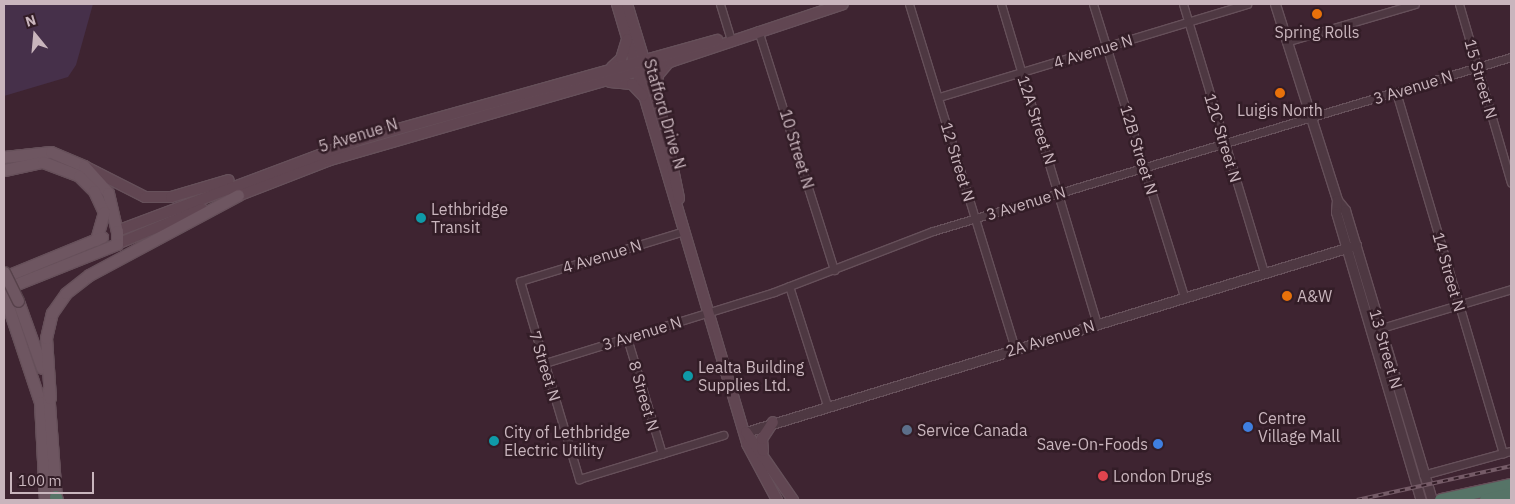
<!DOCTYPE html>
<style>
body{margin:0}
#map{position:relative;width:1515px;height:504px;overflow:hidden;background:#3e2431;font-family:"IBM Plex Sans",sans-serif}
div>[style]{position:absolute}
.green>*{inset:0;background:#46304a}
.roads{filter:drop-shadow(1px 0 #66505a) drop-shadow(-1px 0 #66505a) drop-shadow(0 1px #66505a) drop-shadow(0 -1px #66505a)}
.minor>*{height:7px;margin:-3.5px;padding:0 3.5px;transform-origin:3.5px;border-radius:3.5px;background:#4e3842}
.tertiary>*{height:9px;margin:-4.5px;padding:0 4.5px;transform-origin:4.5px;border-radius:4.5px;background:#4e3842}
.secondary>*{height:10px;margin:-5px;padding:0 5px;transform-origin:5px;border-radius:5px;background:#614652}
.primary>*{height:11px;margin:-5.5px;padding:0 5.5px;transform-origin:5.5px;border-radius:5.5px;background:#6e5661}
.motorway>*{height:12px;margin:-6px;padding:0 6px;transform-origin:6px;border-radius:6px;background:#567467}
.rail>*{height:4px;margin-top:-2px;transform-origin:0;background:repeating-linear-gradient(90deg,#331d27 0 5.5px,#755b67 0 11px);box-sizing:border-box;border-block:1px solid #755b67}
.bridges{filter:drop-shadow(1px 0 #57424b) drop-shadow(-1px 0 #57424b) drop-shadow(0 1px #57424b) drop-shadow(0 -1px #57424b)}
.primary-bridge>*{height:11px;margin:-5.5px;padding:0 5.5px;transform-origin:5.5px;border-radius:5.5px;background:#6e5661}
.dots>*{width:14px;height:14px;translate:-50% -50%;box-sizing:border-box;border:2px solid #331d27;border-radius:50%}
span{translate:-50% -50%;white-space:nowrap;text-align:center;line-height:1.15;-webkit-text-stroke:5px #331d27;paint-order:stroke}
.poi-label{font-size:16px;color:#c9b5bd}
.left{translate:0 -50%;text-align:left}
.right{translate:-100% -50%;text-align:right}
.street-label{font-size:16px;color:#c9b5bd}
.frame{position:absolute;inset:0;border:5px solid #c9b5bd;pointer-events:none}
.north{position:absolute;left:10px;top:10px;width:50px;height:50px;-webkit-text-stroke:4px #331d27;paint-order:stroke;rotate:343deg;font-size:14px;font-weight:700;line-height:20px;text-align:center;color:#c9b5bd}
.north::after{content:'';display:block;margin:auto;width:18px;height:22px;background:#c9b5bd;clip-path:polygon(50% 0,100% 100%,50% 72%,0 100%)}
.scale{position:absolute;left:10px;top:472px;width:84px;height:22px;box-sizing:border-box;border:2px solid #c9b5bd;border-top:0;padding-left:6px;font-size:15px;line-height:18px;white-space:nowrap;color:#c9b5bd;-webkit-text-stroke:4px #331d27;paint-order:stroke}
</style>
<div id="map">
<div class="green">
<i style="clip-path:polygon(4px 4px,93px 4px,76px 65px,68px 77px,4px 96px)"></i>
</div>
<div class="roads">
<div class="minor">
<i style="left:720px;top:4px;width:37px;rotate:73deg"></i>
<i style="left:909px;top:4px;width:360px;rotate:72.9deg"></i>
<i style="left:1001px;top:4px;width:334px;rotate:73.3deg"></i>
<i style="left:1093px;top:4px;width:307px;rotate:72.7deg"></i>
<i style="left:1183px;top:4px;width:281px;rotate:73.2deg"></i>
<i style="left:1459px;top:4px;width:186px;rotate:73.8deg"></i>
<i style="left:758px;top:30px;width:252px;rotate:72.4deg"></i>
<i style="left:1289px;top:41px;width:131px;rotate:-16.4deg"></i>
<i style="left:1396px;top:92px;width:377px;rotate:73.5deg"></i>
<i style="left:939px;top:97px;width:322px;rotate:-16.8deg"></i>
<i style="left:684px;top:231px;width:171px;rotate:163deg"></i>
<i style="left:520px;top:281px;width:207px;rotate:73.4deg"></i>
<i style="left:579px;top:479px;width:151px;rotate:-17deg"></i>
<i style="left:789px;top:286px;width:125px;rotate:72.3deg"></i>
<i style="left:1378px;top:329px;width:139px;rotate:-16.7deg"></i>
<i style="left:627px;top:338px;width:121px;rotate:73.2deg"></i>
<i style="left:545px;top:363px;width:240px;rotate:-17.2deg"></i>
<i style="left:774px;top:292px;width:170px;rotate:-21deg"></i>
<i style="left:933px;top:231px;width:604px;rotate:-16.75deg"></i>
<i style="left:1423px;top:475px;width:91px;rotate:-15.3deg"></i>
</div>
<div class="tertiary">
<i style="left:1275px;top:4px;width:206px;rotate:72.4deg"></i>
<i style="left:1337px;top:200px;width:13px;rotate:51deg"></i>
<i style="left:1345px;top:210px;width:303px;rotate:73.3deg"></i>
<i style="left:1337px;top:200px;width:12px;rotate:95deg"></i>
<i style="left:1336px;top:212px;width:300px;rotate:73.6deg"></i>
<i style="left:746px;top:432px;width:638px;rotate:-17.04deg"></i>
</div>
<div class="secondary">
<i style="left:617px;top:4px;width:459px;rotate:73.5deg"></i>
<i style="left:747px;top:444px;width:64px;rotate:61.8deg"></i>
<i style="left:627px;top:4px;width:127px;rotate:73deg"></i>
<i style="left:664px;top:125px;width:75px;rotate:78.4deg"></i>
<i style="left:612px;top:67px;width:12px;rotate:-42deg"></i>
<i style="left:621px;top:59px;width:21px;rotate:-73deg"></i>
<i style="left:610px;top:82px;width:22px;rotate:5deg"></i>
<i style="left:632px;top:84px;width:16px;rotate:47deg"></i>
<i style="left:655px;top:91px;width:16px;rotate:-79deg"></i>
<i style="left:658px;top:75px;width:17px;rotate:-50deg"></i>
<i style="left:84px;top:166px;width:68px;rotate:26.9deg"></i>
<i style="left:145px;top:197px;width:26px"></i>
<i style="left:171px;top:197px;width:60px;rotate:-16.3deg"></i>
<i style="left:232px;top:198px;width:105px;rotate:-21.2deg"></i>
<i style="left:330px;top:160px;width:354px;rotate:-16.1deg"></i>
<i style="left:670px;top:62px;width:182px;rotate:-18.5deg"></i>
<i style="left:117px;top:231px;width:259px;rotate:-20.6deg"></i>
<i style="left:359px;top:140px;width:372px;rotate:-15.6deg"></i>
<i style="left:117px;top:244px;width:92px;rotate:-22.4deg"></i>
<i style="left:746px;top:432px;width:83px;rotate:55.3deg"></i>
<i style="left:763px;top:451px;width:12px;rotate:-95deg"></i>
<i style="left:762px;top:439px;width:20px;rotate:-57deg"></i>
</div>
<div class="primary">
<i style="left:4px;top:157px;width:47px;rotate:-6.1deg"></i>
<i style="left:51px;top:152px;width:36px;rotate:23deg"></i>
<i style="left:84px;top:166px;width:36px;rotate:48deg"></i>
<i style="left:108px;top:193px;width:39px;rotate:77deg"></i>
<i style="left:117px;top:231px;width:13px;rotate:90deg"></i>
<i style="left:117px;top:244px;width:122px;rotate:158.3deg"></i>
<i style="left:4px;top:170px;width:40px;rotate:-12deg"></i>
<i style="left:43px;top:162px;width:39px;rotate:21deg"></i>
<i style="left:79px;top:176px;width:21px;rotate:45deg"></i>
<i style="left:94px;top:191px;width:23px;rotate:65deg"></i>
<i style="left:104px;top:212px;width:29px;rotate:106deg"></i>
<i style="left:4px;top:277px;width:106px;rotate:-22.2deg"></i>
<i style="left:4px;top:294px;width:114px;rotate:71.6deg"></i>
<i style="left:40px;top:402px;width:98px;rotate:87.1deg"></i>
<i style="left:18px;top:301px;width:71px;rotate:70.3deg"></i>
<i style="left:48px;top:390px;width:110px;rotate:85.8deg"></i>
<i style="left:50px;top:398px;width:60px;rotate:-93.8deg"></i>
<i style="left:46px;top:338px;width:26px;rotate:-77deg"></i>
<i style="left:52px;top:313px;width:24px;rotate:-55deg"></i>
<i style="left:66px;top:293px;width:29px;rotate:-38deg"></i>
<i style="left:89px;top:275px;width:169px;rotate:-28.2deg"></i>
</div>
<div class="motorway">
<i style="left:56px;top:497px;width:3px;rotate:72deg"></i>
<i style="left:1441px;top:500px;width:72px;rotate:-12.1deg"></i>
<i style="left:1486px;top:500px;width:26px;rotate:-13deg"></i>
</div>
</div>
<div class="rail">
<i style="left:1357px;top:500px;width:158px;rotate:-12.4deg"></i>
</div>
<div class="bridges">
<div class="primary-bridge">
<i style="left:4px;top:272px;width:32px;rotate:64deg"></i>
</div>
</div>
<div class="dots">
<i style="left:1317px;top:14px;background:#e8710a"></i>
<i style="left:1280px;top:93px;background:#e8710a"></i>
<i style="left:421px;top:218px;background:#0f9aa8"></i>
<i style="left:1287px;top:296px;background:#e8710a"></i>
<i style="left:688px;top:376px;background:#0f9aa8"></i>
<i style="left:1248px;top:427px;background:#3f7fe0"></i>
<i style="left:907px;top:430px;background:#5c6f8a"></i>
<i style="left:494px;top:441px;background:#0f9aa8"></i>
<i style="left:1158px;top:444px;background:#3f7fe0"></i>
<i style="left:1103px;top:476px;background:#e0444e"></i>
</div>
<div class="poi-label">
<span style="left:1317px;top:32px">Spring Rolls</span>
<span style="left:1280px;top:110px">Luigis North</span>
<span class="left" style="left:431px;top:218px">Lethbridge<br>Transit</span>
<span class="left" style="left:1297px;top:296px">A&amp;W</span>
<span class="left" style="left:698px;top:376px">Lealta Building<br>Supplies Ltd.</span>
<span class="left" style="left:1258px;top:427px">Centre<br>Village Mall</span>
<span class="left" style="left:917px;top:430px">Service Canada</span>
<span class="left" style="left:504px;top:441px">City of Lethbridge<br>Electric Utility</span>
<span class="right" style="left:1148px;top:444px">Save-On-Foods</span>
<span class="left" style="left:1113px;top:476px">London Drugs</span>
</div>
<div class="street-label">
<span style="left:1093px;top:51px;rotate:-17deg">4 Avenue N</span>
<span style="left:1481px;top:79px;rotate:74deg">15 Street N</span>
<span style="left:1413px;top:87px;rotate:-17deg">3 Avenue N</span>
<span style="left:665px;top:114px;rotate:74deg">Stafford Drive N</span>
<span style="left:1037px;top:120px;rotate:72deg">12A Street N</span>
<span style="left:358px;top:135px;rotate:-17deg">5 Avenue N</span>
<span style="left:1223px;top:138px;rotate:73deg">12C Street N</span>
<span style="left:797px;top:149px;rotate:73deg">10 Street N</span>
<span style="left:1139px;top:150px;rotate:73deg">12B Street N</span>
<span style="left:958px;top:162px;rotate:73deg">12 Street N</span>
<span style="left:1026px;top:203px;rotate:-17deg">3 Avenue N</span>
<span style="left:602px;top:256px;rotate:-17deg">4 Avenue N</span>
<span style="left:1449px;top:272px;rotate:74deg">14 Street N</span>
<span style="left:642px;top:333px;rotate:-17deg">3 Avenue N</span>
<span style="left:1050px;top:338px;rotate:-17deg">2A Avenue N</span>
<span style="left:1386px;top:349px;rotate:74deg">13 Street N</span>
<span style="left:545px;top:366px;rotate:73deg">7 Street N</span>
<span style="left:644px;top:396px;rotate:74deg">8 Street N</span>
</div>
<div class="frame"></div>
<div class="north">N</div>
<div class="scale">100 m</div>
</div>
